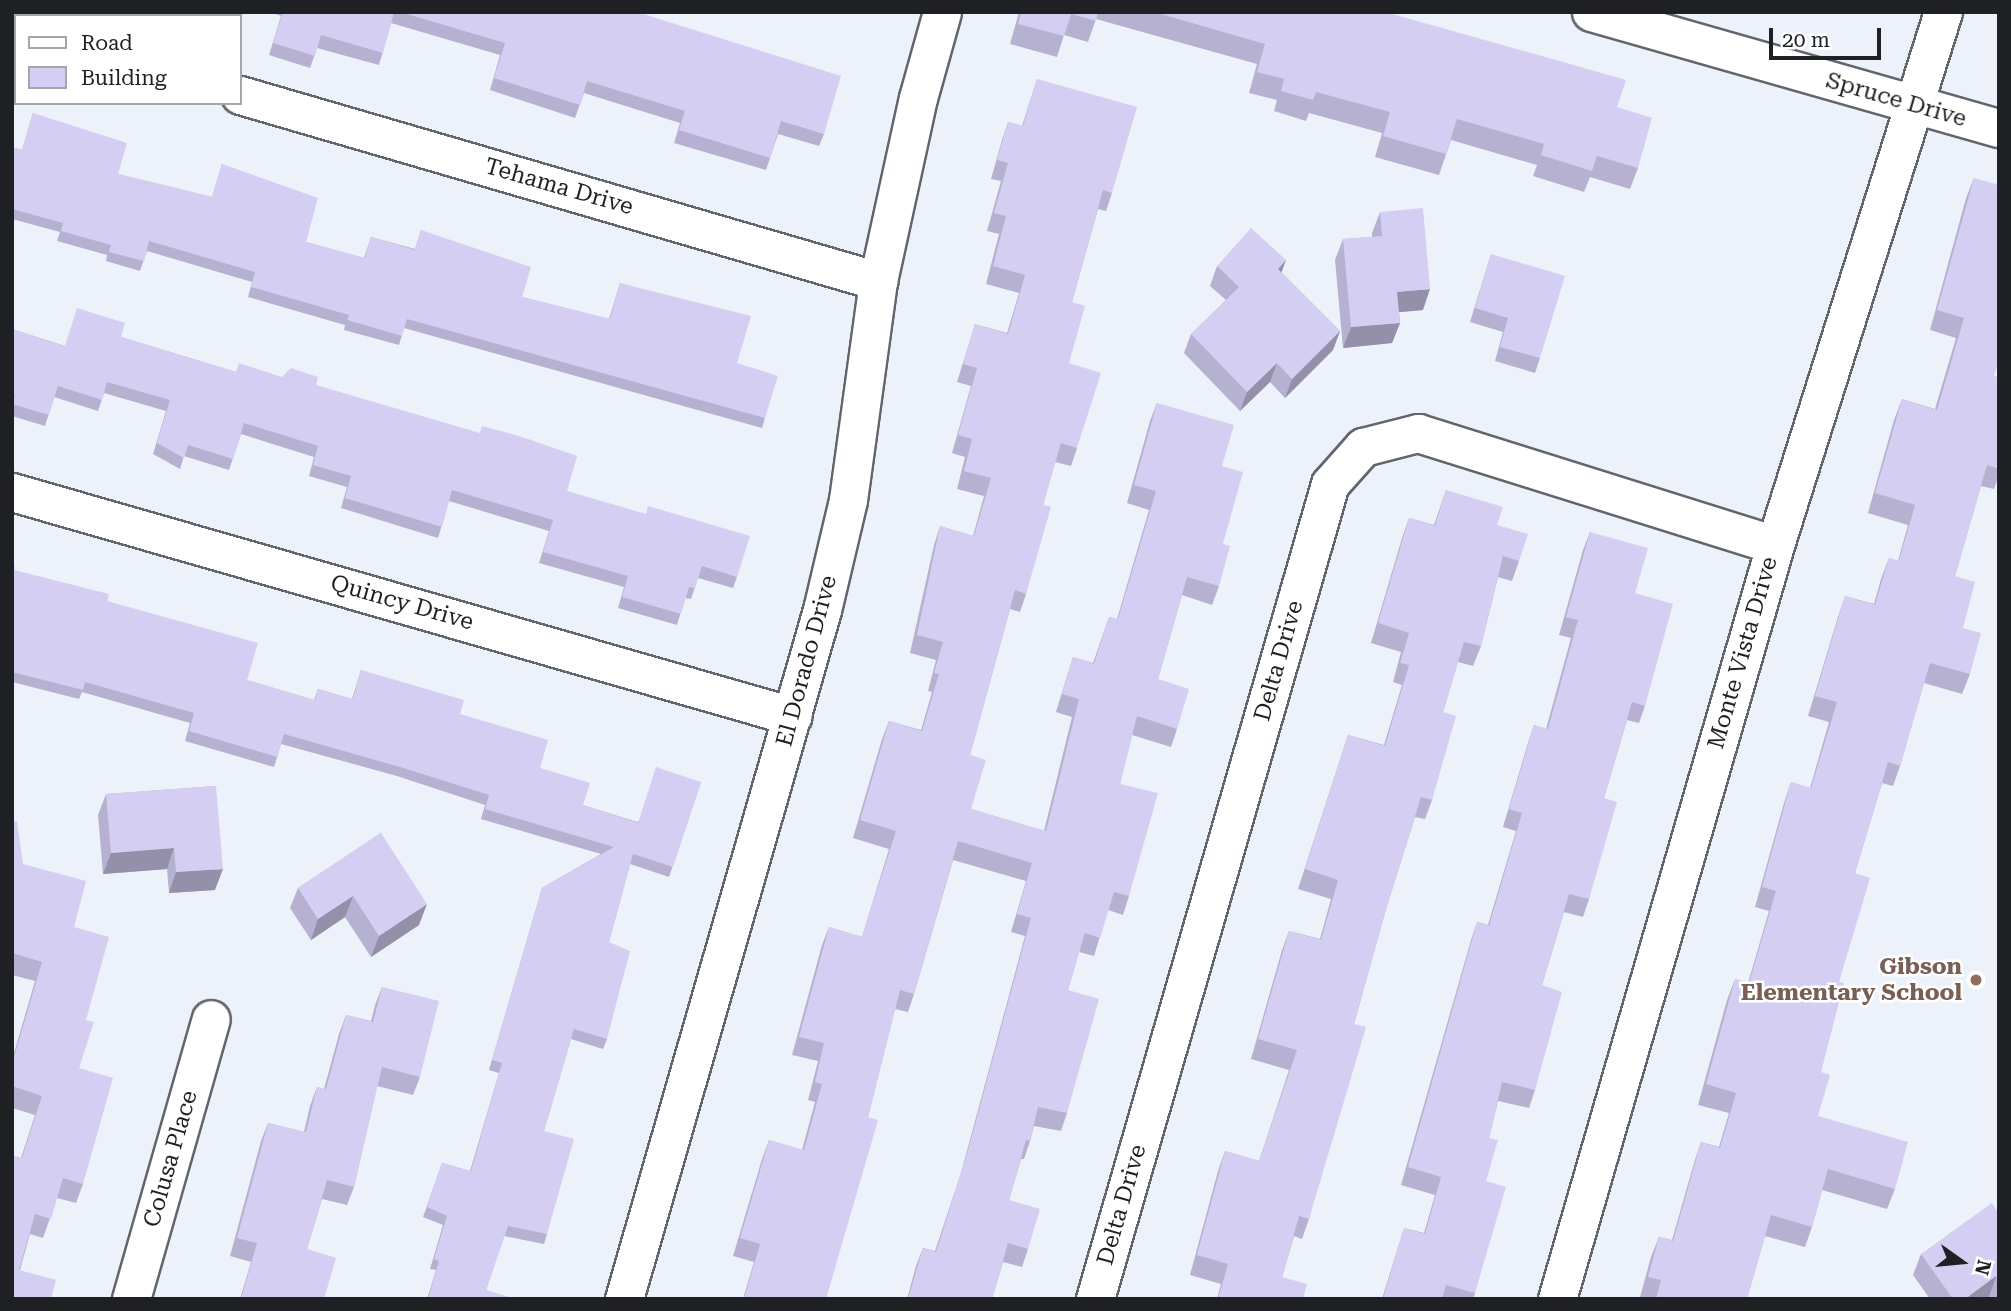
<!DOCTYPE html>
<style>
body{margin:0}
#map{position:relative;width:2011px;height:1311px;overflow:hidden;background:#ecf1fa;font-family:"Roboto Serif",serif}
div>[style]{position:absolute}
.roads{filter:drop-shadow(2px 0 #61656d) drop-shadow(-2px 0 #61656d) drop-shadow(0 2px #61656d) drop-shadow(0 -2px #61656d)}
.minor>*{height:37px;margin:-18.5px;padding:0 18.5px;transform-origin:18.5px;border-radius:18.5px;background:#fff}
.wall>*{inset:0;background:#b6b1d0}
.shaded-wall>*{inset:0;background:#9490a9}
.building>*{inset:0;background:#d4cef2}
.dots>*{width:19px;height:19px;translate:-50% -50%;box-sizing:border-box;border:4px solid #fff;border-radius:50%}
span{translate:-50% -50%;white-space:nowrap;text-align:center;line-height:1.15;-webkit-text-stroke:5px #fff;paint-order:stroke}
.street-label{font-size:23px;color:#1f2023}
.education-label{font-size:23px;color:#785e54;font-weight:700}
.right{translate:-100% -50%;text-align:right}
.frame{position:absolute;inset:0;border:14px solid #1f2023;pointer-events:none}
.legend{position:absolute;left:14px;top:14px;width:228px;height:91px;box-sizing:border-box;background:#fff;border:2px solid #a5a6a7;margin:0;padding:9px 12px;list-style:none;font-size:21px;color:#1f2023}
.legend li{display:flex;align-items:center;gap:14px;height:35px}
.legend b{width:35px;border:2px solid #a5a6a7}
.north{position:absolute;left:1927px;top:1227px;width:70px;height:70px;-webkit-text-stroke:5px #fff;paint-order:stroke;rotate:105deg;font-size:19px;font-weight:700;line-height:28px;text-align:center;color:#1f2023}
.north::after{content:'';display:block;margin:auto;width:24px;height:32px;background:#1f2023;clip-path:polygon(50% 0,100% 100%,50% 72%,0 100%)}
.scale{position:absolute;left:1769px;top:28px;width:112px;height:32px;box-sizing:border-box;border:4px solid #1f2023;border-top:0;padding-left:9px;font-size:21px;line-height:24px;white-space:nowrap;color:#1f2023;-webkit-text-stroke:5px #fff;paint-order:stroke}
</style>
<div id="map">
<div class="roads">
<div class="minor">
<i style="left:1591px;top:12px;width:424px;rotate:15.9deg"></i>
<i style="left:12px;top:29px;width:4px;rotate:14deg"></i>
<i style="left:240px;top:95px;width:665px;rotate:16.25deg"></i>
<i style="left:12px;top:492px;width:812px;rotate:16.02deg"></i>
<i style="left:131px;top:1299px;width:291px;rotate:-74.1deg"></i>
<i style="left:624px;top:1299px;width:717px;rotate:-73.97deg"></i>
<i style="left:822px;top:610px;width:113px;rotate:-76.7deg"></i>
<i style="left:848px;top:500px;width:221px;rotate:-82.2deg"></i>
<i style="left:878px;top:281px;width:187px;rotate:-77.7deg"></i>
<i style="left:918px;top:98px;width:89px;rotate:-74.4deg"></i>
<i style="left:1095px;top:1299px;width:848px;rotate:-73.92deg"></i>
<i style="left:1330px;top:484px;width:50px;rotate:-48.3deg"></i>
<i style="left:1363px;top:447px;width:57px;rotate:-14.3deg"></i>
<i style="left:1418px;top:433px;width:374px;rotate:17.4deg"></i>
<i style="left:1557px;top:1299px;width:785px;rotate:-73.87deg"></i>
<i style="left:1775px;top:545px;width:559px;rotate:-72.51deg"></i>
</div>
</div>
<div class="wall">
<i style="clip-path:polygon(270px 12px,637px 12px,824px 134px,819px 146px,778px 134px,766px 170px,674px 143px,680px 123px,584px 93px,575px 118px,490px 90px,500px 55px,391px 23px,379px 65px,317px 48px,310px 68px,269px 55px,281px 16px)"></i>
<i style="clip-path:polygon(1019px 12px,1385px 12px,1617px 107px,1638px 168px,1630px 189px,1590px 177px,1584px 192px,1533px 176px,1537px 165px,1451px 140px,1439px 175px,1375px 157px,1382px 133px,1309px 113px,1306px 121px,1274px 111px,1277px 100px,1249px 93px,1257px 64px,1096px 19px,1088px 42px,1064px 35px,1057px 57px,1010px 44px)"></i>
<i style="clip-path:polygon(1037px 79px,1112px 193px,1106px 211px,1098px 209px,1072px 302px,1069px 363px,1077px 448px,1071px 466px,1055px 462px,1043px 505px,1026px 594px,1020px 612px,1010px 609px,970px 755px,971px 809px,1044px 831px,1072px 717px,1056px 712px,1067px 676px,1073px 657px,1093px 663px,1109px 617px,1117px 619px,1149px 510px,1127px 503px,1150px 421px,1157px 403px,1222px 466px,1223px 544px,1219px 586px,1212px 605px,1182px 595px,1158px 679px,1177px 729px,1171px 747px,1132px 735px,1120px 784px,1129px 896px,1123px 915px,1108px 910px,1094px 956px,1079px 952px,1068px 990px,1067px 1113px,1061px 1131px,1034px 1126px,1030px 1141px,1024px 1159px,1021px 1159px,1009px 1200px,1028px 1249px,1022px 1267px,1003px 1262px,992px 1299px,907px 1299px,916px 1266px,923px 1248px,935px 1251px,961px 1173px,1025px 936px,1011px 932px,1026px 881px,953px 860px,914px 994px,908px 1012px,895px 1009px,868px 1117px,826px 1299px,743px 1299px,754px 1262px,733px 1256px,762px 1159px,769px 1140px,802px 1150px,815px 1102px,808px 1100px,818px 1061px,792px 1055px,822px 945px,829px 927px,862px 937px,889px 849px,853px 838px,882px 739px,889px 721px,921px 730px,932px 692px,928px 691px,936px 660px,910px 653px,934px 545px,940px 526px,973px 536px,984px 496px,957px 489px,965px 457px,952px 453px,971px 386px,957px 382px,975px 324px,1007px 333px,1019px 293px,986px 284px,999px 234px,987px 231px,1001px 181px,991px 179px,1002px 140px,1008px 122px,1022px 126px)"></i>
<i style="clip-path:polygon(33px 113px,118px 174px,212px 197px,222px 164px,306px 242px,364px 258px,371px 237px,415px 249px,421px 230px,522px 297px,609px 319px,620px 283px,737px 363px,765px 418px,762px 428px,404px 328px,399px 345px,344px 330px,345px 325px,248px 297px,252px 282px,147px 251px,140px 271px,106px 261px,107px 255px,57px 241px,60px 232px,12px 219px,12px 147px,22px 150px)"></i>
<i style="clip-path:polygon(1974px 178px,1998px 289px,1994px 376px,1999px 378px,1999px 475px,1994px 489px,1981px 486px,1955px 576px,1970px 674px,1962px 694px,1924px 683px,1900px 766px,1893px 786px,1882px 783px,1855px 873px,1839px 982px,1821px 1072px,1818px 1116px,1895px 1189px,1887px 1209px,1822px 1190px,1812px 1227px,1805px 1247px,1765px 1236px,1747px 1299px,1646px 1299px,1640px 1297px,1651px 1257px,1659px 1237px,1672px 1240px,1694px 1163px,1701px 1142px,1719px 1147px,1729px 1113px,1698px 1105px,1727px 1000px,1735px 979px,1748px 983px,1769px 911px,1755px 907px,1784px 803px,1791px 782px,1810px 788px,1829px 722px,1808px 716px,1838px 617px,1845px 596px,1874px 604px,1881px 579px,1889px 558px,1898px 561px,1908px 525px,1868px 513px,1894px 420px,1902px 399px,1935px 409px,1956px 338px,1930px 330px,1966px 198px)"></i>
<i style="clip-path:polygon(1380px 212px,1423px 310px,1399px 312px,1400px 323px,1392px 343px,1343px 348px,1335px 260px,1343px 239px,1372px 237px,1372px 233px)"></i>
<i style="clip-path:polygon(1491px 254px,1540px 358px,1535px 373px,1495px 361px,1503px 332px,1470px 322px)"></i>
<i style="clip-path:polygon(1286px 260px,1281px 272px,1340px 331px,1333px 350px,1285px 398px,1270px 382px,1240px 411px,1184px 353px,1191px 334px,1226px 300px,1210px 286px,1217px 266px)"></i>
<i style="clip-path:polygon(12px 329px,65px 346px,121px 337px,236px 372px,282px 377px,316px 385px,567px 491px,737px 577px,733px 588px,698px 578px,691px 599px,685px 598px,677px 625px,618px 608px,624px 587px,539px 563px,549px 531px,449px 501px,438px 538px,341px 508px,347px 487px,309px 476px,314px 457px,241px 434px,229px 470px,184px 456px,180px 469px,153px 454px,166px 411px,104px 393px,98px 411px,54px 397px,45px 426px,12px 416px)"></i>
<i style="clip-path:polygon(1446px 490px,1497px 525px,1519px 561px,1512px 581px,1498px 577px,1481px 646px,1473px 666px,1458px 662px,1443px 712px,1432px 800px,1425px 819px,1415px 817px,1386px 909px,1354px 1024px,1309px 1219px,1302px 1239px,1294px 1236px,1282px 1277px,1303px 1299px,1217px 1299px,1221px 1284px,1190px 1275px,1218px 1171px,1225px 1151px,1259px 1161px,1289px 1070px,1251px 1059px,1282px 950px,1289px 931px,1320px 939px,1331px 899px,1298px 889px,1348px 735px,1384px 745px,1402px 685px,1393px 682px,1401px 652px,1371px 643px,1402px 538px,1409px 518px,1434px 525px)"></i>
<i style="clip-path:polygon(1590px 532px,1635px 593px,1645px 706px,1639px 723px,1627px 720px,1604px 798px,1589px 899px,1583px 917px,1564px 912px,1542px 985px,1535px 1090px,1529px 1108px,1498px 1101px,1489px 1138px,1475px 1293px,1473px 1299px,1382px 1299px,1404px 1228px,1424px 1233px,1435px 1195px,1401px 1185px,1471px 940px,1477px 922px,1488px 925px,1516px 831px,1503px 827px,1528px 743px,1534px 725px,1546px 729px,1571px 638px,1559px 635px,1583px 550px)"></i>
<i style="clip-path:polygon(12px 565px,14px 570px,107px 601px,247px 680px,314px 700px,318px 689px,352px 699px,361px 670px,460px 714px,540px 768px,583px 805px,637px 822px,701px 782px,669px 877px,630px 864px,609px 942px,607px 1039px,603px 1049px,571px 1039px,544px 1131px,547px 1234px,544px 1244px,504px 1236px,486px 1290px,514px 1299px,427px 1299px,436px 1270px,430px 1269px,443px 1225px,423px 1217px,442px 1163px,470px 1171px,499px 1073px,489px 1070px,542px 888px,601px 854px,481px 819px,485px 805px,397px 776px,281px 744px,274px 767px,185px 741px,190px 723px,82px 692px,79px 699px,12px 682px)"></i>
<i style="clip-path:polygon(216px 786px,215px 890px,169px 893px,167px 869px,103px 874px,98px 815px,106px 794px)"></i>
<i style="clip-path:polygon(12px 822px,23px 864px,74px 927px,86px 1020px,79px 1068px,83px 1184px,76px 1203px,57px 1198px,43px 1238px,30px 1234px,12px 1299px,21px 1158px,35px 1115px,12px 1108px,12px 1060px,35px 981px,12px 975px)"></i>
<i style="clip-path:polygon(381px 833px,419px 925px,371px 957px,345px 917px,311px 940px,290px 908px,298px 888px)"></i>
<i style="clip-path:polygon(382px 987px,420px 1077px,413px 1095px,377px 1086px,354px 1187px,347px 1205px,322px 1199px,307px 1249px,324px 1299px,240px 1299px,251px 1262px,230px 1256px,261px 1141px,268px 1123px,304px 1132px,310px 1106px,317px 1087px,324px 1089px,339px 1034px,346px 1015px,371px 1021px,375px 1005px)"></i>
<i style="clip-path:polygon(1999px 1214px,1999px 1299px,1990px 1299px,1989px 1297px,1986px 1299px,1930px 1299px,1913px 1275px,1921px 1254px)"></i>
</div>
<div class="shaded-wall">
<i style="clip-path:polygon(1286px 260px,1279px 279px,1278px 269px)"></i>
<i style="clip-path:polygon(1430px 289px,1423px 310px,1390px 313px,1397px 292px)"></i>
<i style="clip-path:polygon(1400px 323px,1392px 343px,1343px 348px,1351px 327px)"></i>
<i style="clip-path:polygon(1340px 331px,1333px 350px,1285px 398px,1292px 379px)"></i>
<i style="clip-path:polygon(1277px 363px,1270px 382px,1240px 411px,1247px 392px)"></i>
<i style="clip-path:polygon(174px 848px,167px 869px,103px 874px,111px 853px)"></i>
<i style="clip-path:polygon(223px 869px,215px 890px,169px 893px,176px 872px)"></i>
<i style="clip-path:polygon(353px 896px,345px 917px,311px 940px,318px 919px)"></i>
<i style="clip-path:polygon(427px 904px,419px 925px,371px 957px,379px 936px)"></i>
<i style="clip-path:polygon(1996px 1276px,1989px 1297px,1986px 1299px,1965px 1299px)"></i>
</div>
<div class="building">
<i style="clip-path:polygon(283px 12px,394px 12px,383px 53px,321px 35px,315px 56px,273px 43px)"></i>
<i style="clip-path:polygon(400px 12px,637px 12px,841px 76px,824px 134px,781px 121px,770px 158px,679px 130px,685px 111px,587px 81px,580px 105px,494px 78px,505px 43px)"></i>
<i style="clip-path:polygon(1021px 12px,1098px 12px,1096px 21px,1071px 14px,1064px 36px,1018px 24px)"></i>
<i style="clip-path:polygon(1154px 12px,1385px 12px,1556px 60px,1626px 80px,1617px 107px,1652px 118px,1638px 168px,1597px 156px,1592px 171px,1541px 155px,1544px 144px,1457px 119px,1446px 154px,1383px 136px,1390px 112px,1316px 92px,1313px 100px,1281px 91px,1284px 79px,1257px 72px,1265px 44px)"></i>
<i style="clip-path:polygon(1037px 79px,1137px 107px,1112px 193px,1103px 190px,1072px 302px,1085px 306px,1069px 363px,1101px 373px,1077px 448px,1061px 443px,1043px 505px,1051px 507px,1026px 594px,1015px 590px,970px 755px,986px 760px,971px 809px,1046px 831px,1079px 699px,1062px 694px,1073px 657px,1094px 664px,1109px 617px,1118px 619px,1156px 491px,1134px 485px,1157px 403px,1234px 425px,1222px 466px,1243px 472px,1223px 544px,1230px 546px,1219px 586px,1187px 577px,1158px 679px,1189px 689px,1177px 729px,1137px 716px,1120px 784px,1158px 793px,1129px 896px,1114px 892px,1100px 938px,1085px 933px,1068px 990px,1099px 999px,1067px 1113px,1038px 1107px,1030px 1141px,1026px 1140px,1009px 1200px,1040px 1209px,1028px 1249px,1008px 1243px,992px 1299px,908px 1299px,923px 1248px,936px 1252px,967px 1154px,1031px 918px,1017px 914px,1032px 863px,958px 841px,914px 994px,900px 990px,868px 1117px,878px 1120px,826px 1299px,744px 1299px,760px 1244px,740px 1238px,769px 1140px,804px 1150px,822px 1084px,815px 1082px,824px 1043px,799px 1037px,829px 927px,862px 937px,896px 831px,860px 820px,889px 721px,922px 731px,939px 674px,934px 673px,943px 642px,917px 635px,940px 526px,974px 536px,991px 478px,964px 471px,972px 439px,958px 435px,977px 368px,963px 364px,975px 324px,1008px 334px,1025px 275px,993px 266px,1006px 216px,994px 213px,1008px 163px,997px 160px,1008px 122px,1023px 126px)"></i>
<i style="clip-path:polygon(33px 113px,127px 143px,118px 174px,212px 197px,222px 164px,318px 198px,306px 242px,365px 258px,371px 237px,415px 250px,421px 230px,531px 267px,522px 297px,610px 319px,620px 283px,751px 316px,737px 363px,778px 376px,765px 418px,407px 319px,402px 336px,347px 320px,349px 315px,251px 287px,255px 272px,149px 241px,144px 261px,109px 252px,111px 245px,61px 231px,63px 223px,12px 209px,12px 147px,22px 150px)"></i>
<i style="clip-path:polygon(1974px 178px,1999px 185px,1999px 286px,1998px 289px,1999px 290px,1999px 360px,1994px 376px,1999px 378px,1999px 469px,1987px 465px,1955px 576px,1975px 582px,1963px 628px,1981px 633px,1970px 674px,1930px 663px,1900px 766px,1888px 762px,1855px 873px,1870px 878px,1839px 982px,1844px 983px,1821px 1072px,1830px 1075px,1818px 1116px,1908px 1142px,1895px 1189px,1828px 1169px,1812px 1227px,1771px 1215px,1747px 1299px,1656px 1299px,1661px 1280px,1648px 1277px,1659px 1237px,1673px 1241px,1701px 1142px,1720px 1148px,1736px 1093px,1706px 1084px,1735px 979px,1749px 983px,1776px 891px,1762px 887px,1791px 782px,1811px 788px,1837px 702px,1815px 696px,1845px 596px,1875px 605px,1889px 558px,1899px 561px,1915px 505px,1875px 493px,1902px 399px,1937px 410px,1964px 318px,1937px 310px)"></i>
<i style="clip-path:polygon(1423px 208px,1430px 289px,1397px 292px,1400px 323px,1351px 327px,1343px 239px,1382px 236px,1380px 212px)"></i>
<i style="clip-path:polygon(1251px 228px,1286px 260px,1278px 269px,1340px 331px,1292px 379px,1277px 363px,1247px 392px,1191px 334px,1239px 287px,1217px 266px)"></i>
<i style="clip-path:polygon(1491px 254px,1565px 276px,1540px 358px,1500px 347px,1508px 318px,1475px 308px)"></i>
<i style="clip-path:polygon(77px 308px,125px 323px,121px 337px,236px 372px,239px 363px,282px 377px,291px 368px,318px 377px,316px 385px,480px 433px,482px 426px,519px 436px,577px 456px,567px 491px,646px 514px,648px 506px,750px 536px,737px 577px,702px 566px,695px 588px,689px 587px,681px 614px,622px 597px,628px 576px,543px 552px,553px 520px,452px 490px,442px 527px,345px 498px,351px 476px,313px 465px,318px 446px,244px 423px,233px 459px,188px 445px,184px 458px,157px 443px,170px 400px,107px 382px,102px 400px,58px 386px,49px 415px,12px 404px,15px 396px,12px 395px,12px 329px,65px 346px)"></i>
<i style="clip-path:polygon(1446px 490px,1503px 507px,1497px 525px,1528px 534px,1519px 561px,1503px 556px,1481px 646px,1464px 642px,1443px 712px,1456px 716px,1432px 800px,1421px 797px,1386px 909px,1354px 1024px,1366px 1027px,1309px 1219px,1299px 1216px,1282px 1277px,1307px 1284px,1303px 1299px,1218px 1299px,1228px 1264px,1197px 1255px,1225px 1151px,1259px 1161px,1297px 1050px,1258px 1039px,1289px 931px,1321px 940px,1338px 880px,1305px 869px,1348px 735px,1385px 746px,1409px 665px,1400px 663px,1409px 633px,1378px 623px,1409px 518px,1435px 526px)"></i>
<i style="clip-path:polygon(1590px 532px,1648px 548px,1635px 593px,1673px 604px,1645px 706px,1632px 702px,1604px 798px,1617px 802px,1589px 899px,1569px 894px,1542px 985px,1562px 992px,1535px 1090px,1502px 1082px,1489px 1138px,1498px 1140px,1486px 1181px,1506px 1187px,1475px 1293px,1446px 1285px,1442px 1299px,1383px 1299px,1404px 1228px,1425px 1234px,1441px 1177px,1408px 1167px,1477px 922px,1489px 926px,1522px 813px,1509px 809px,1534px 725px,1548px 729px,1578px 620px,1566px 617px)"></i>
<i style="clip-path:polygon(12px 565px,15px 566px,14px 570px,109px 594px,107px 601px,258px 643px,247px 680px,315px 700px,318px 689px,353px 699px,361px 670px,464px 700px,460px 714px,548px 740px,540px 768px,590px 783px,583px 805px,638px 823px,656px 767px,701px 782px,673px 867px,633px 854px,609px 942px,630px 951px,607px 1039px,574px 1029px,544px 1131px,574px 1139px,547px 1234px,508px 1226px,486px 1290px,514px 1299px,428px 1299px,439px 1261px,434px 1259px,447px 1216px,427px 1207px,442px 1163px,471px 1171px,502px 1063px,492px 1060px,542px 888px,614px 847px,485px 809px,489px 795px,400px 767px,284px 734px,277px 757px,189px 731px,194px 713px,85px 682px,83px 690px,12px 672px)"></i>
<i style="clip-path:polygon(216px 786px,223px 869px,176px 872px,174px 848px,111px 853px,106px 794px)"></i>
<i style="clip-path:polygon(17px 821px,23px 864px,86px 881px,74px 927px,109px 937px,86px 1020px,94px 1022px,79px 1068px,113px 1078px,83px 1184px,63px 1178px,51px 1219px,35px 1214px,19px 1270px,56px 1280px,51px 1299px,12px 1299px,12px 1155px,22px 1158px,42px 1096px,12px 1086px,12px 1064px,42px 962px,12px 953px,12px 822px)"></i>
<i style="clip-path:polygon(381px 833px,427px 904px,379px 936px,353px 896px,318px 919px,298px 888px)"></i>
<i style="clip-path:polygon(382px 987px,439px 1001px,420px 1077px,382px 1067px,354px 1187px,327px 1180px,307px 1249px,336px 1258px,324px 1299px,241px 1299px,257px 1243px,237px 1238px,268px 1123px,306px 1132px,317px 1087px,326px 1089px,346px 1015px,373px 1022px)"></i>
<i style="clip-path:polygon(1992px 1203px,1999px 1214px,1999px 1280px,1996px 1276px,1965px 1299px,1953px 1299px,1921px 1254px)"></i>
</div>
<div class="dots">
<i style="left:1976px;top:980px;background:#8d6e63"></i>
</div>
<div class="street-label">
<span style="left:1896px;top:100px;rotate:16deg">Spruce Drive</span>
<span style="left:559px;top:187px;rotate:16deg">Tehama Drive</span>
<span style="left:402px;top:603px;rotate:16deg">Quincy Drive</span>
<span style="left:1743px;top:653px;rotate:-74deg">Monte Vista Drive</span>
<span style="left:807px;top:661px;rotate:-75deg">El Dorado Drive</span>
<span style="left:1279px;top:661px;rotate:-74deg">Delta Drive</span>
<span style="left:171px;top:1159px;rotate:-74deg">Colusa Place</span>
<span style="left:1122px;top:1205px;rotate:-74deg">Delta Drive</span>
</div>
<div class="education-label">
<span class="right" style="left:1962px;top:980px">Gibson<br>Elementary School</span>
</div>
<div class="frame"></div>
<ul class="legend">
<li><b style="height:9px;background:#fff"></b>Road</li>
<li><b style="height:19px;background:#d4cef2"></b>Building</li>
</ul>
<div class="north">N</div>
<div class="scale">20 m</div>
</div>
